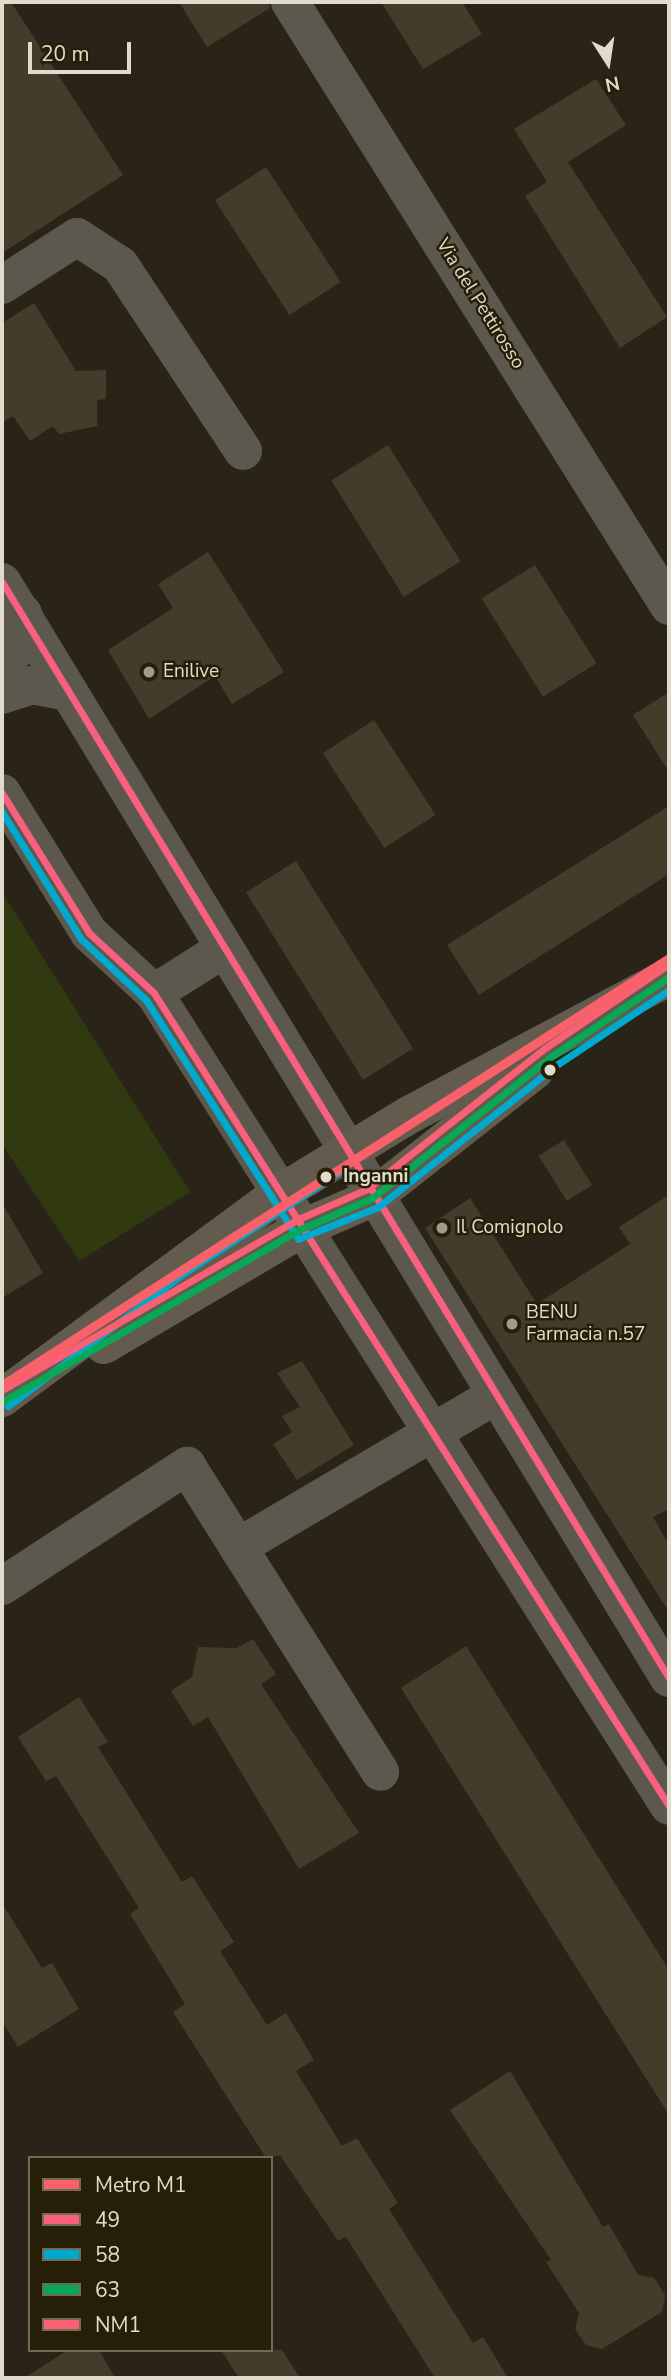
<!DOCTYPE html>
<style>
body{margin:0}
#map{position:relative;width:671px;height:2380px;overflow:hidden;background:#2a2418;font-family:"Nunito Sans",sans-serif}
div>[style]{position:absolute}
.green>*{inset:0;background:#313910}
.building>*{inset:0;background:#433c2b;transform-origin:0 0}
.minor>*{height:38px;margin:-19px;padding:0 19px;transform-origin:19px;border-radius:19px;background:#5c584e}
.major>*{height:38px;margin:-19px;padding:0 19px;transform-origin:19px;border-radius:19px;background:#635b4e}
.bus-1>*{height:7px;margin:-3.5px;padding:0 3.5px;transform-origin:3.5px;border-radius:3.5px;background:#f8607d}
.bus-2>*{height:7px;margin:-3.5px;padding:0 3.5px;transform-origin:3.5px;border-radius:3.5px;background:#00a9ce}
.bus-3>*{height:7px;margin:-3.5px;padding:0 3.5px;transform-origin:3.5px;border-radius:3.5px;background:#06aa56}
.bus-4>*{height:7px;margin:-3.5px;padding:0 3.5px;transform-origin:3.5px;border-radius:3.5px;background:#f86173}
.metro-1>*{height:9px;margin:-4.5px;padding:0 4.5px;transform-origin:4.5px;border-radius:4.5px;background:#f8616a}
.dots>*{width:19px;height:19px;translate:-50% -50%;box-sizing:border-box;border:4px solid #271e07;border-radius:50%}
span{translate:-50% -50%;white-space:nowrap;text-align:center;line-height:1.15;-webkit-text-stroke:5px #271e07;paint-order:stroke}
.street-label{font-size:19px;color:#e1dbcd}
.poi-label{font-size:19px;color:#e1dbcd}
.left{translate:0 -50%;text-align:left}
.stop-label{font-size:19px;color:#e1dbcd;font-weight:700}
.frame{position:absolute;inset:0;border:4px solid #e1dbcd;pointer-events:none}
.legend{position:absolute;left:28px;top:2156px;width:245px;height:196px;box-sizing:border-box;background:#271e07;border:2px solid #716a56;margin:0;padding:9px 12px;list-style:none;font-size:21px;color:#e1dbcd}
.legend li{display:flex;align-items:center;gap:14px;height:35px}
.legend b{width:35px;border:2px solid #716a56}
.north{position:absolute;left:573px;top:28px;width:70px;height:70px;-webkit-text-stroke:5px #271e07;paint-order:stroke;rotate:168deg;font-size:19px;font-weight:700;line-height:28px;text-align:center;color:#e1dbcd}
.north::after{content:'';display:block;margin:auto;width:24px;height:32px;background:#e1dbcd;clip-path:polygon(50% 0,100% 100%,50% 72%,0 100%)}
.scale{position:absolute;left:28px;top:42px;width:103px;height:32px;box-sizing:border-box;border:4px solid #e1dbcd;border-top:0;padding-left:9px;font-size:21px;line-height:24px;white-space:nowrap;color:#e1dbcd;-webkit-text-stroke:5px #271e07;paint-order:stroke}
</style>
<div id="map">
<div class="green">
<i style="clip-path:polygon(2px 892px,190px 1192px,79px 1261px,2px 1144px)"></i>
</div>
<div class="building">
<i style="clip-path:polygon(2px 2px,11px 2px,123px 175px,2px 253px)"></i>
<i style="clip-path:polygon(179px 2px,268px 2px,270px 8px,207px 47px)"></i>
<i style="clip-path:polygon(381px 2px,462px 2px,482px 34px,423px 69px)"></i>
<i style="clip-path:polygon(596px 79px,626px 125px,568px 162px,667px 317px,620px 348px,525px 196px,547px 182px,514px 129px)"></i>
<i style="left:266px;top:167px;width:137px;height:61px;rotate:57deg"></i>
<i style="clip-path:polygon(34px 303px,76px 371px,106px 370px,106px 399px,97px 400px,97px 426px,59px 434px,53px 426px,30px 441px,13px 416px,2px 423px,2px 323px)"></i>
<i style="left:388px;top:445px;width:137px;height:67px;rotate:58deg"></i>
<i style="clip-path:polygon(208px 552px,284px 672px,232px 704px,215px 676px,149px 719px,108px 650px,173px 608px,158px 584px)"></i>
<i style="left:535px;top:565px;width:116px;height:63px;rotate:58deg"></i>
<i style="clip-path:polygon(669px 692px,669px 772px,633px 715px)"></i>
<i style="left:374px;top:720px;width:113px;height:61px;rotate:57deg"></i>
<i style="clip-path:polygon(669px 806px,669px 874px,479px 995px,447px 945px)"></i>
<i style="left:296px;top:861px;width:221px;height:59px;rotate:58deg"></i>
<i style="left:564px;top:1140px;width:53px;height:30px;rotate:58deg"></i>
<i style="clip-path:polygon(669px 1195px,669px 1509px,653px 1517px,669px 1545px,669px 1612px,425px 1228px,470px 1198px,537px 1304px,630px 1244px,619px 1227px)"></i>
<i style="clip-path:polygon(2px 1203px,43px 1273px,2px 1298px)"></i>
<i style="clip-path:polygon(302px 1361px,354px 1445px,297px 1480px,273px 1444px,292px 1432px,282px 1416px,300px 1407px,277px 1373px)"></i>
<i style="clip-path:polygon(253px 1639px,276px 1674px,261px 1684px,359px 1833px,299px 1869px,208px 1717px,193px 1726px,171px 1691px,192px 1677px,198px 1647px,237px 1648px)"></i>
<i style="clip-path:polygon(466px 1646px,669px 1970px,669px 2115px,401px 1688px)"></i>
<i style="clip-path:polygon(79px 1697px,108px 1742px,98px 1747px,182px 1882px,192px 1876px,234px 1942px,220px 1951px,267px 2025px,286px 2013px,314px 2060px,296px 2071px,342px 2146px,357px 2138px,398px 2203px,389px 2209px,473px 2343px,483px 2337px,508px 2378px,435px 2378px,346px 2237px,338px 2241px,280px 2155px,266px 2158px,173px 2012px,185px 2004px,130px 1914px,139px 1908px,56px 1776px,46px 1781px,18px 1737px)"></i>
<i style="clip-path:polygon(2px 1903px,42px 1968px,52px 1963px,79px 2009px,18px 2047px,2px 2021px)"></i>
<i style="clip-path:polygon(510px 2071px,603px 2227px,609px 2224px,638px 2275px,654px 2278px,665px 2295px,662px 2312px,602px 2349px,586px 2345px,575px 2329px,579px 2313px,546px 2262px,551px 2260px,450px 2110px)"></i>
<i style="clip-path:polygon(68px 2350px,99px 2350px,115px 2378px,24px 2378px)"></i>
<i style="clip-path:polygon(221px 2350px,282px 2350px,300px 2378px,239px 2378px)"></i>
</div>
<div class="minor">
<i style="left:290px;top:2px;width:713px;rotate:57.89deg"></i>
<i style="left:2px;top:285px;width:89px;rotate:-32.6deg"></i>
<i style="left:77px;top:237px;width:51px;rotate:33.1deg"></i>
<i style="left:120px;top:265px;width:223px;rotate:56.5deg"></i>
<i style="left:2px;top:582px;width:1283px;rotate:58.68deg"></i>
<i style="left:2px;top:666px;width:21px;rotate:-49deg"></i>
<i style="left:16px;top:650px;width:37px;rotate:-79deg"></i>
<i style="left:2px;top:695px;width:32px;rotate:-18deg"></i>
<i style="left:32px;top:685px;width:38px;rotate:11deg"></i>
<i style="left:2px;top:793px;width:165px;rotate:58.1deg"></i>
<i style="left:89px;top:933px;width:88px;rotate:42.7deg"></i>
<i style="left:154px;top:993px;width:962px;rotate:57.65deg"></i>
<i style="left:154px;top:993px;width:83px;rotate:-32.2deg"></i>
<i style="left:238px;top:1547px;width:266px;rotate:57.7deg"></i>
<i style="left:2px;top:1586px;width:221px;rotate:-33deg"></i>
<i style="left:187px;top:1466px;width:96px;rotate:57.8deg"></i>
<i style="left:238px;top:1547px;width:296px;rotate:-30.5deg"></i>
</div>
<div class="major">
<i style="left:104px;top:1345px;width:229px;rotate:-30.5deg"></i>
<i style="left:301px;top:1229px;width:77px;rotate:-23.6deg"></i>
<i style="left:372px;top:1198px;width:207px;rotate:-38.1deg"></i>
<i style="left:2px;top:1398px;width:344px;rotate:-36.4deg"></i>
<i style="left:279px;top:1194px;width:152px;rotate:-31.3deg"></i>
<i style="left:409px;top:1115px;width:294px;rotate:-28deg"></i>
</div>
<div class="bus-1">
<i style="left:2px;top:582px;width:1283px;rotate:58.68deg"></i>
<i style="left:2px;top:793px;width:165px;rotate:58.1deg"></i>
<i style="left:89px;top:933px;width:88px;rotate:42.7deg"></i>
<i style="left:154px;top:993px;width:962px;rotate:57.65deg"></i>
</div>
<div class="bus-2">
<i style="left:2px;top:812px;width:150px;rotate:58.1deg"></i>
<i style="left:81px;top:939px;width:89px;rotate:43.2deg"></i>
<i style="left:146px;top:1000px;width:283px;rotate:57.5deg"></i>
<i style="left:298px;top:1239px;width:86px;rotate:-21.8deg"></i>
<i style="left:378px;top:1207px;width:230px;rotate:-38.5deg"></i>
<i style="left:558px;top:1064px;width:133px;rotate:-33.7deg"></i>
<i style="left:8px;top:1406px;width:221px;rotate:-37.1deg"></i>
<i style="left:184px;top:1273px;width:185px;rotate:-33.1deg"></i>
</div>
<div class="bus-3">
<i style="left:2px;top:1402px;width:345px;rotate:-30.1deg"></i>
<i style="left:301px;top:1229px;width:77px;rotate:-23.6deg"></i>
<i style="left:372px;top:1198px;width:229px;rotate:-38.3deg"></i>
<i style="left:552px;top:1056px;width:141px;rotate:-34deg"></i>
</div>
<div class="bus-4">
<i style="left:2px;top:1390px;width:340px;rotate:-30deg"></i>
<i style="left:296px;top:1220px;width:77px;rotate:-23.6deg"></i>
<i style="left:367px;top:1189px;width:227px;rotate:-38.4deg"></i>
<i style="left:545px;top:1048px;width:143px;rotate:-34.1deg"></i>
</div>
<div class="metro-1">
<i style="left:2px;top:1385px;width:792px;rotate:-32.63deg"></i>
</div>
<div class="dots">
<i style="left:149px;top:672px;background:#a19b8e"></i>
<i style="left:550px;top:1070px;background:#e1dbcd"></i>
<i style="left:326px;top:1177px;background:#e1dbcd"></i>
<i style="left:442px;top:1228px;background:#a19b8e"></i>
<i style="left:512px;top:1324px;background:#a19b8e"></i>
</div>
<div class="street-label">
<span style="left:480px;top:304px;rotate:58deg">Via del Pettirosso</span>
</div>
<div class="poi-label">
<span class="left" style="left:163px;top:672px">Enilive</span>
<span class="left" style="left:456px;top:1228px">Il Comignolo</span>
<span class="left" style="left:526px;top:1324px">BENU<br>Farmacia n.57</span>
</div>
<div class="stop-label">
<span class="left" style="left:343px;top:1177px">Inganni</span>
</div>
<div class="frame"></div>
<ul class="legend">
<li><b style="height:9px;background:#f8616a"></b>Metro M1</li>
<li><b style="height:9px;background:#f8607d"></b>49</li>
<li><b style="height:9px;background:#00a9ce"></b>58</li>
<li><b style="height:9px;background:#06aa56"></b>63</li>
<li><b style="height:9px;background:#f86173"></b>NM1</li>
</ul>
<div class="north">N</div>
<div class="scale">20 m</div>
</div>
